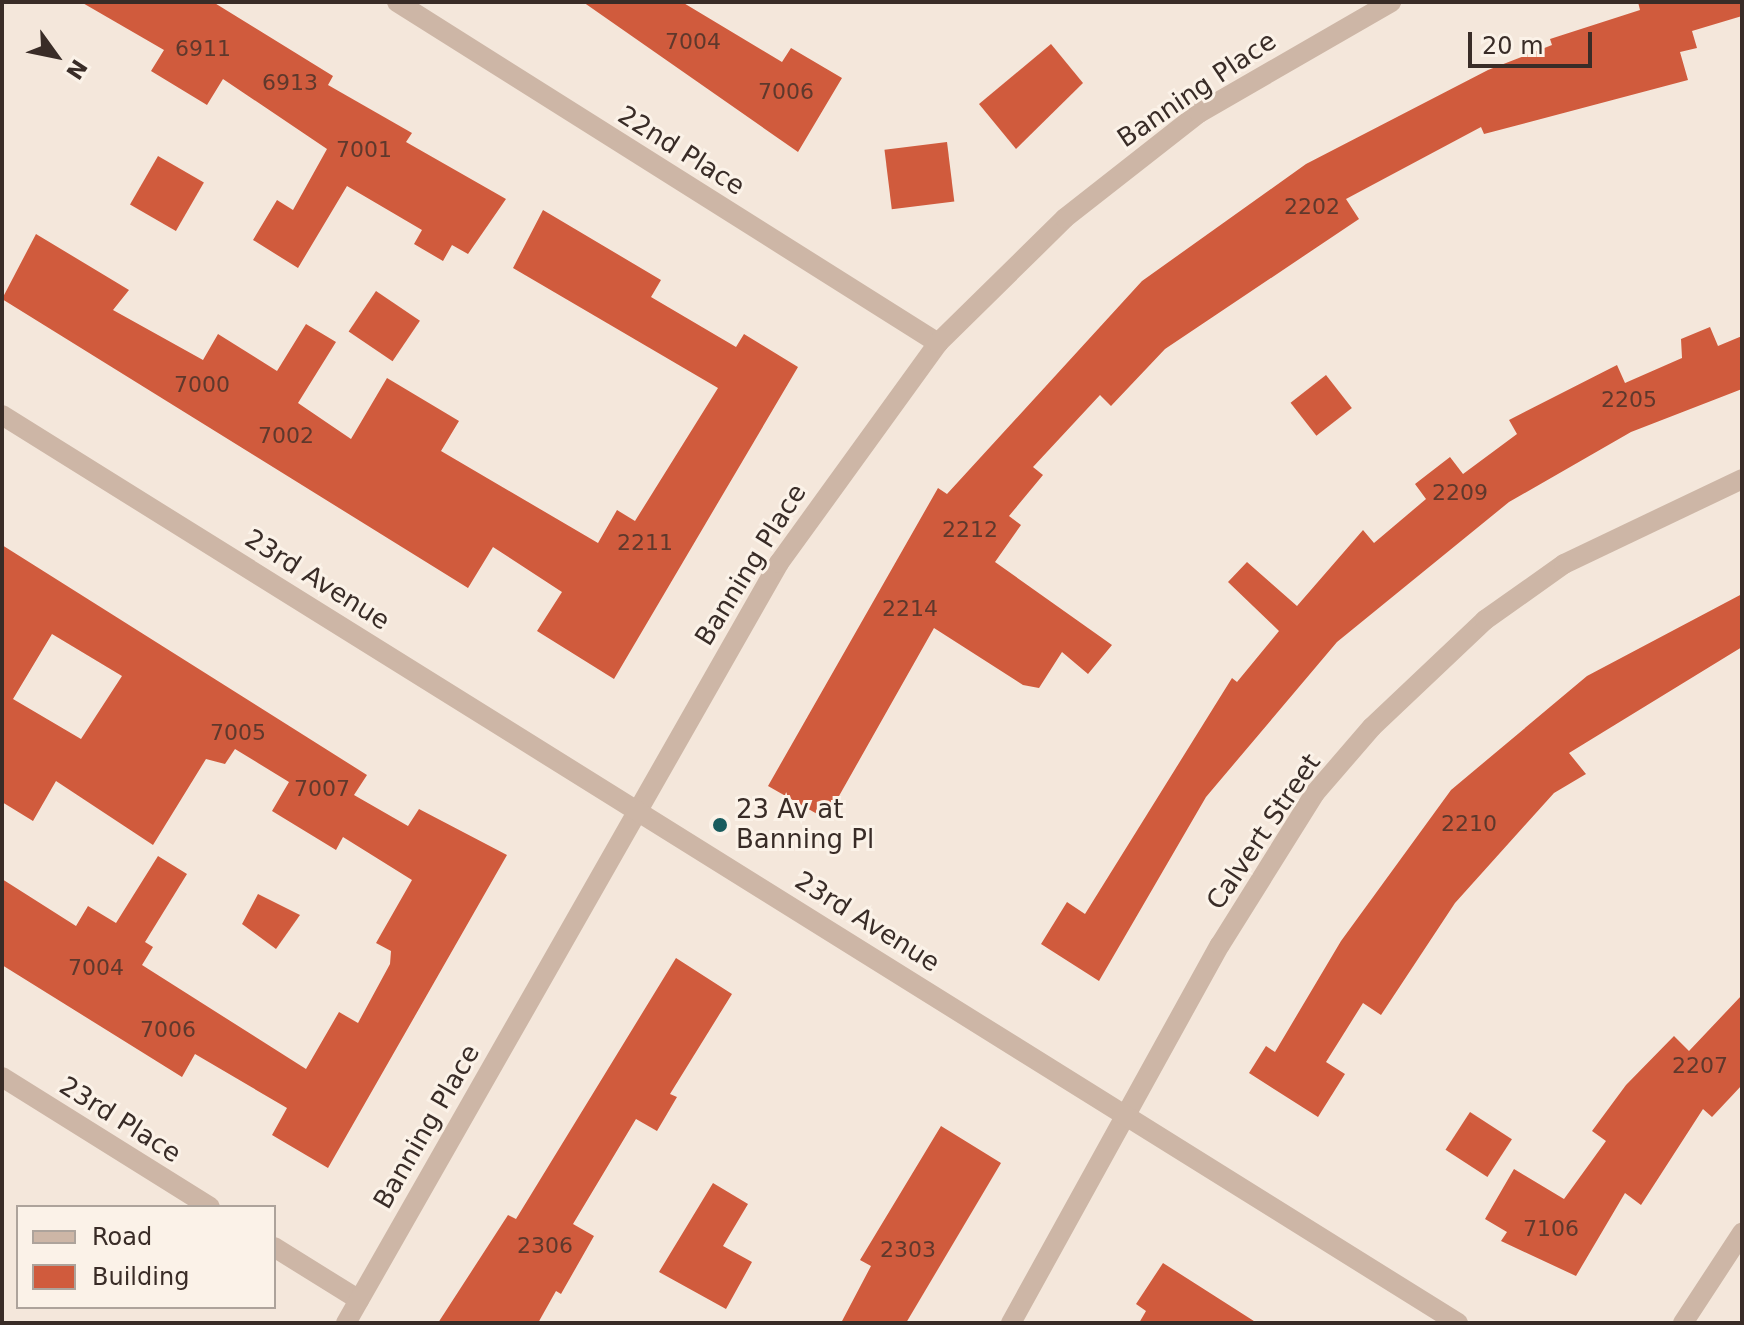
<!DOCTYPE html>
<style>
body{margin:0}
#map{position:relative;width:1744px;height:1325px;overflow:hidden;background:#f4e7db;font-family:"DejaVu Sans",sans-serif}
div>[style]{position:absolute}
.building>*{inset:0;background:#d05b3d;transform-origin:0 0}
.minor>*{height:20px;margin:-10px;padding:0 10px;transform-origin:10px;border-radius:10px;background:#cdb6a6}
.tertiary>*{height:20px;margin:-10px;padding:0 10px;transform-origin:10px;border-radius:10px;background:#cdb6a6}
.dots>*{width:22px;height:22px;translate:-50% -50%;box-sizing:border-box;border:4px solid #fbf2e8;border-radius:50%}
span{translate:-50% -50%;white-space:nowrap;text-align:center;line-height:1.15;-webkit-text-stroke:6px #fbf2e8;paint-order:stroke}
.number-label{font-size:22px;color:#5f382c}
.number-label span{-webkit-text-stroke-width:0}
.street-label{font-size:26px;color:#392c27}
.poi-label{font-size:26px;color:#392c27}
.left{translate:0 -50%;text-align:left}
.frame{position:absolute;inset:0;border:4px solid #392c27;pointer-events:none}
.legend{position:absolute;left:16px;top:1205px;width:260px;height:104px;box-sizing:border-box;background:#fbf2e8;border:2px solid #ada39b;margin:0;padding:10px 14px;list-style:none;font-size:24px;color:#392c27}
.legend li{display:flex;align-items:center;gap:16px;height:40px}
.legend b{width:40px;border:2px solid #ada39b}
.north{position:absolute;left:16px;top:16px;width:80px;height:80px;-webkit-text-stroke:6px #fbf2e8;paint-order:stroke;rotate:123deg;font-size:22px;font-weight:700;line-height:32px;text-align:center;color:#392c27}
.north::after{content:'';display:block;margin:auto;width:28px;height:36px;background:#392c27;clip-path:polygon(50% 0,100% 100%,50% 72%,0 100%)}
.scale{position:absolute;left:1468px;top:32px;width:124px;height:36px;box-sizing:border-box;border:4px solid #392c27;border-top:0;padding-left:10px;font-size:24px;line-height:28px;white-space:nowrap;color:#392c27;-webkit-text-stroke:6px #fbf2e8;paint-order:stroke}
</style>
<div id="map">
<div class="building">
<i style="clip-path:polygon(81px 2px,213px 2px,333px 76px,328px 85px,412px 133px,406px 142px,506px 199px,468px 254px,452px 245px,443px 261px,414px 244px,422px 230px,347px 186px,298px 268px,253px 240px,277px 200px,293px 210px,327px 149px,223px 79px,207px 105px,151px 71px,164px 50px)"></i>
<i style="clip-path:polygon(583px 2px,682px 2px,782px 62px,791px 48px,842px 78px,798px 152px)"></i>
<i style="clip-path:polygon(1638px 2px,1742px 2px,1742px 16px,1692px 31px,1697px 48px,1680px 52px,1688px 80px,1484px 134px,1481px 127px,1346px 199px,1359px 219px,1165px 349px,1111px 406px,1100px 395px,1033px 467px,1043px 475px,1009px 516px,1021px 525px,995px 562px,1112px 645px,1088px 674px,1062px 652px,1039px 688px,1023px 685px,934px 628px,826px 819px,768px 786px,938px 488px,947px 494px,1142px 281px,1306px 164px,1488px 70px,1552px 45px,1550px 39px,1640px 10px)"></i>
<i style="clip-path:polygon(1051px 44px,1083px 83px,1016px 149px,979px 104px)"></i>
<i style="left:947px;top:142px;width:60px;height:63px;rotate:83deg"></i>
<i style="left:158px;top:156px;width:53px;height:56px;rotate:30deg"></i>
<i style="clip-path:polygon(543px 210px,661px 280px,651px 297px,736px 347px,744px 334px,798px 367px,614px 679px,537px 631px,562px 592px,493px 547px,468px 588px,2px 299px,36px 234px,129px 290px,113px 310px,203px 360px,218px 334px,277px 371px,306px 324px,336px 342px,298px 403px,351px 439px,387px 378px,459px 421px,441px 451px,598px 543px,617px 510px,635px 521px,718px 388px,513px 268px)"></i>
<i style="left:376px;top:291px;width:53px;height:49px;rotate:34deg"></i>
<i style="clip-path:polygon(1710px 327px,1718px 346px,1742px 336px,1742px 389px,1631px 432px,1509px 502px,1337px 642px,1206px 797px,1099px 981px,1041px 944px,1067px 902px,1085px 914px,1232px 678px,1237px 682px,1279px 631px,1228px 582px,1247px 562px,1297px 606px,1363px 530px,1374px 543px,1426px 499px,1415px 484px,1450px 457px,1463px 474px,1517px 434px,1509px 420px,1617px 365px,1625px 383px,1682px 358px,1681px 339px)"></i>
<i style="left:1326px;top:375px;width:42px;height:45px;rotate:52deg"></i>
<i style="clip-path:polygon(evenodd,2px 545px,367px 775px,354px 795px,408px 826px,419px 809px,507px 855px,328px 1168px,272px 1135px,287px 1108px,195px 1054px,182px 1077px,2px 965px,2px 879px,76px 926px,88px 906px,116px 923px,158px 856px,187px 874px,145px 942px,153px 947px,142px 965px,306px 1069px,339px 1012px,358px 1023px,390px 964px,391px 951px,376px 943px,412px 880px,343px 837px,336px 850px,272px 811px,289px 782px,235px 749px,225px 764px,206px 759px,153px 845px,56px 781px,33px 821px,2px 802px,2px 545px,52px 634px,122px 676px,81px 739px,13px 699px,52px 634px)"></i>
<i style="clip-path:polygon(1742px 594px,1742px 647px,1569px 753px,1586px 774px,1554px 793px,1455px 903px,1381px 1015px,1363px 1003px,1326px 1062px,1345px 1074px,1318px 1117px,1249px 1073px,1266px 1046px,1275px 1052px,1341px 941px,1451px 790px,1587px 676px)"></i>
<i style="clip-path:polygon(258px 894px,300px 915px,276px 949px,242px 924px)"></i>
<i style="clip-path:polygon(676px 958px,732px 994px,670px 1094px,677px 1097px,657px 1131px,636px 1119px,573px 1224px,594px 1236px,561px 1294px,556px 1291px,538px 1323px,438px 1323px,508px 1215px,516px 1219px)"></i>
<i style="clip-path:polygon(1742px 995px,1742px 1085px,1712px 1117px,1703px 1109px,1641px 1205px,1625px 1193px,1576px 1276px,1501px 1241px,1507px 1232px,1485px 1219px,1514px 1169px,1564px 1199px,1606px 1141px,1592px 1131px,1626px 1085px,1674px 1036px,1689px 1051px)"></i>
<i style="left:1470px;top:1112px;width:50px;height:45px;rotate:33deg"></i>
<i style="clip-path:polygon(941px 1126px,1001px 1163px,906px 1323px,841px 1323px,871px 1266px,860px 1260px)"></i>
<i style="clip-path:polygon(713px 1183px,748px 1204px,723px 1246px,752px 1262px,726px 1309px,659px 1272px)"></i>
<i style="clip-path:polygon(1163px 1263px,1257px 1323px,1139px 1323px,1146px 1311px,1136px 1304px)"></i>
</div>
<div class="minor">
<i style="left:397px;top:2px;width:640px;rotate:32.22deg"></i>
<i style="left:2px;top:1077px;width:245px;rotate:32deg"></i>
<i style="left:274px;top:1247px;width:100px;rotate:31.9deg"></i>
<i style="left:346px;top:1323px;width:875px;rotate:-60.33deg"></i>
<i style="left:779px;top:563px;width:271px;rotate:-54.1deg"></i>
<i style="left:938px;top:343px;width:178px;rotate:-44.5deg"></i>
<i style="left:1065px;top:218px;width:170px;rotate:-38.1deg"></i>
<i style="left:1199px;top:113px;width:222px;rotate:-30deg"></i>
<i style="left:1011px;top:1323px;width:432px;rotate:-61.1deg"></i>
<i style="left:1220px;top:945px;width:179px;rotate:-58deg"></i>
<i style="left:1315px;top:793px;width:87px;rotate:-49.2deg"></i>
<i style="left:1372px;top:727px;width:156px;rotate:-43.4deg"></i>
<i style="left:1485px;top:620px;width:97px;rotate:-35.3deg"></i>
<i style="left:1564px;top:564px;width:197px;rotate:-25.5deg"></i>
<i style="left:1683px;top:1323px;width:108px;rotate:-56.8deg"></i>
</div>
<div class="tertiary">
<i style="left:2px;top:415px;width:1716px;rotate:31.95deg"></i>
</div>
<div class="dots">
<i style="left:720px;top:825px;background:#195c5e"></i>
</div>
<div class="number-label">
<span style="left:693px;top:42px">7004</span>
<span style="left:203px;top:49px">6911</span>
<span style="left:290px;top:83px">6913</span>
<span style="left:786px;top:92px">7006</span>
<span style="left:364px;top:150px">7001</span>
<span style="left:1312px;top:207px">2202</span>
<span style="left:202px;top:385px">7000</span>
<span style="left:1629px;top:400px">2205</span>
<span style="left:286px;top:436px">7002</span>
<span style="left:1460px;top:493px">2209</span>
<span style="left:970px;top:530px">2212</span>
<span style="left:645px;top:543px">2211</span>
<span style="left:910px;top:609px">2214</span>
<span style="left:238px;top:733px">7005</span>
<span style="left:322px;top:789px">7007</span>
<span style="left:1469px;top:824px">2210</span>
<span style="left:96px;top:968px">7004</span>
<span style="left:168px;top:1030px">7006</span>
<span style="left:1700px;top:1066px">2207</span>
<span style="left:1551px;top:1229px">7106</span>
<span style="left:545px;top:1246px">2306</span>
<span style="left:908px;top:1250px">2303</span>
</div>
<div class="street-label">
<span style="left:1197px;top:90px;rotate:-34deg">Banning Place</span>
<span style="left:681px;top:151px;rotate:32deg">22nd Place</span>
<span style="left:751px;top:565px;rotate:-58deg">Banning Place</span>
<span style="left:317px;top:580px;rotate:32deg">23rd Avenue</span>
<span style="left:1264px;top:832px;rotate:-56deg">Calvert Street</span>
<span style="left:867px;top:922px;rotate:32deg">23rd Avenue</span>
<span style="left:120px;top:1120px;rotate:32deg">23rd Place</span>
<span style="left:427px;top:1127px;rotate:-60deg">Banning Place</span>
</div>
<div class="poi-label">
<span class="left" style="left:736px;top:825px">23 Av at<br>Banning Pl</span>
</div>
<div class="frame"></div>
<ul class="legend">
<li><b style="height:10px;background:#cdb6a6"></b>Road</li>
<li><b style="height:22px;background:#d05b3d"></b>Building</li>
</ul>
<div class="north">N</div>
<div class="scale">20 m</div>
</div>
